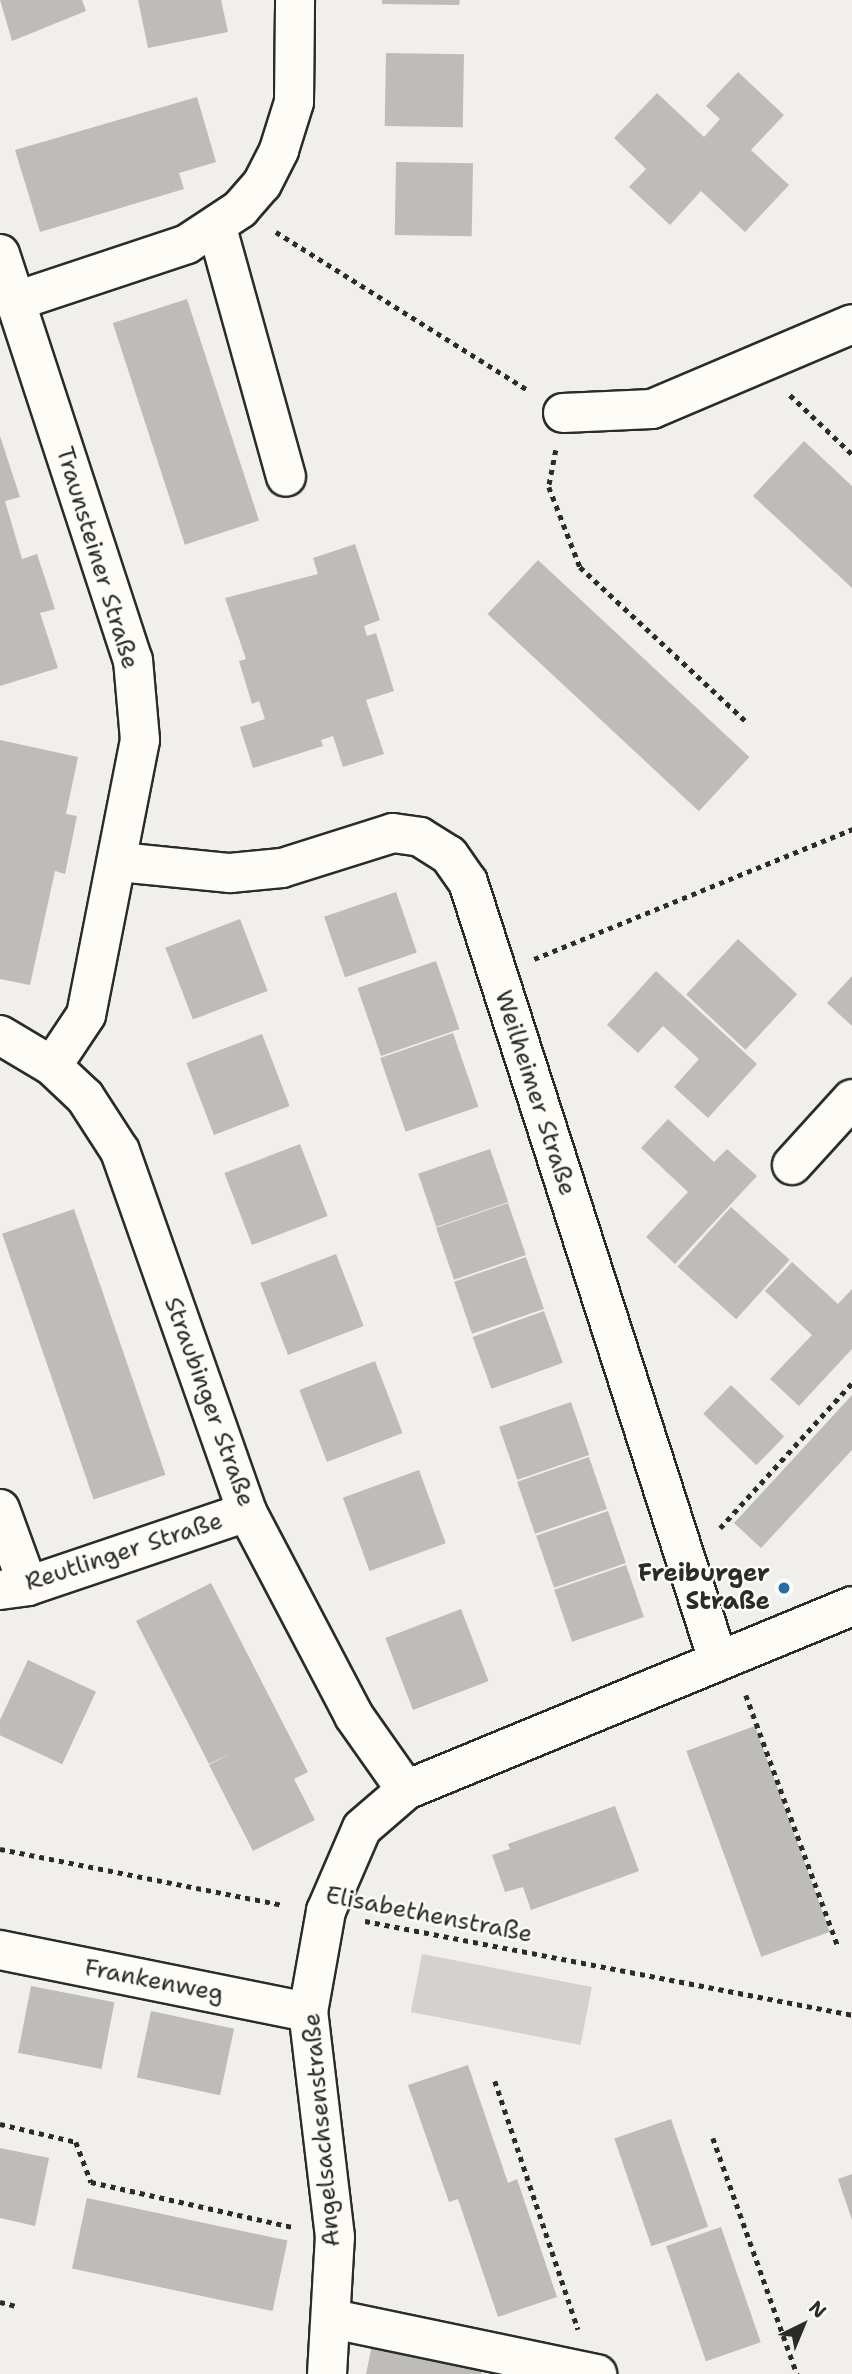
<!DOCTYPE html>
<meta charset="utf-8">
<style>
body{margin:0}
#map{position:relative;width:852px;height:2374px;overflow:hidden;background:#f0efeb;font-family:"Shantell Sans",sans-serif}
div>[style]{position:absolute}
.green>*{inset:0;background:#d3d2cf;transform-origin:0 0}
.building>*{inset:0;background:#bdbcb8;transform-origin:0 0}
.path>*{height:4.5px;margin-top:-2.25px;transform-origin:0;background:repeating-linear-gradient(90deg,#2b2b2b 0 5px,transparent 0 10px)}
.roads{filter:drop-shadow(2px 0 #2b2b2b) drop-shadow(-2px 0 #2b2b2b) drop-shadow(0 2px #2b2b2b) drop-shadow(0 -2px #2b2b2b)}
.minor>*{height:38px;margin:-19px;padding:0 19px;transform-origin:19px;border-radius:19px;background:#fdfcf7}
.dots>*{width:19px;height:19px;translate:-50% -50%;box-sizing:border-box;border:4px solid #fdfcf7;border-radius:50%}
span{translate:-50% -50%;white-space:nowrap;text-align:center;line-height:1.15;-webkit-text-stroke:5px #fdfcf7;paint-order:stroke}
.street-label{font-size:24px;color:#2b2b2b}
.poi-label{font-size:24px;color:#2b2b2b;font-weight:700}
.right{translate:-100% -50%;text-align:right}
.north{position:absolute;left:768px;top:2290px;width:70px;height:70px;-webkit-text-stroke:5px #fdfcf7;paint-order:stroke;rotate:43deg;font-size:19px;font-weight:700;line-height:28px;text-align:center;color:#2b2b2b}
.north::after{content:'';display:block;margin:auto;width:24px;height:32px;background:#2b2b2b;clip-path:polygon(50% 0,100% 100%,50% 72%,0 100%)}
</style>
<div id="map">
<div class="green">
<i style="left:422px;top:1954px;width:173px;height:59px;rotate:11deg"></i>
</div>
<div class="building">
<i style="clip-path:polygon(0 0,82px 0,86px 11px,12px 41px)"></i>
<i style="clip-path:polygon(138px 0,221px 0,228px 32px,148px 48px)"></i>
<i style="clip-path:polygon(382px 0,460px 0,459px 5px,382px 4px)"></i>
<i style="left:386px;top:53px;width:78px;height:73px;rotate:1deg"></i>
<i style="clip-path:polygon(738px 72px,784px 115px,751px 150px,789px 185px,745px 232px,701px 191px,670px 225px,629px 187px,646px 169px,614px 138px,657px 93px,704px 137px,720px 119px,706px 106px)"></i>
<i style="clip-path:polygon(197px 97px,216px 162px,179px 173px,184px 189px,40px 232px,15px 150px)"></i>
<i style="left:396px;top:162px;width:77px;height:73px;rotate:1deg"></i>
<i style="left:187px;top:299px;width:233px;height:78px;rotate:72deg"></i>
<i style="clip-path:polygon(0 436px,20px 497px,5px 501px,22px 559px,37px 554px,55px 609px,40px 613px,58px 668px,0 686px)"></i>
<i style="clip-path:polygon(804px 441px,852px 486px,852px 588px,753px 496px)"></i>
<i style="clip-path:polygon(355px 544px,380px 620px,364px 626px,367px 636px,376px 633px,394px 691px,366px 700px,384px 754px,343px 767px,333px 736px,321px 740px,323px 746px,253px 768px,240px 727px,265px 719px,259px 701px,252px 704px,239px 661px,246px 659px,225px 598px,318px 574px,313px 558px)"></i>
<i style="left:538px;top:560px;width:289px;height:74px;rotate:43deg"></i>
<i style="clip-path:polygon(0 740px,78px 757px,66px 814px,77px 816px,65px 874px,55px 871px,30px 985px,0 979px)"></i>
<i style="left:396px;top:892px;width:64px;height:76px;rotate:71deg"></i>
<i style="left:240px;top:919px;width:77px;height:80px;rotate:69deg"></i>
<i style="left:738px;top:939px;width:81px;height:76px;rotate:43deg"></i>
<i style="left:436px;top:961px;width:72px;height:83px;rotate:71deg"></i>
<i style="clip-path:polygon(656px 971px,757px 1064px,708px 1118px,674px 1087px,699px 1059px,663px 1026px,638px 1053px,607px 1025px)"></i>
<i style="clip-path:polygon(852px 976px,852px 1026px,827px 1003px)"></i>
<i style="left:453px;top:1033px;width:78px;height:77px;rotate:71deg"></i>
<i style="left:262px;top:1034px;width:77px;height:81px;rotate:69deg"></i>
<i style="clip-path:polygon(668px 1119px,714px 1162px,727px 1149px,757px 1176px,675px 1264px,646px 1237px,688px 1192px,641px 1148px)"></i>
<i style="left:300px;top:1144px;width:77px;height:81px;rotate:69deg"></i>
<i style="left:490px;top:1149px;width:56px;height:76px;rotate:71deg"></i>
<i style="left:508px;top:1203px;width:55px;height:76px;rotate:71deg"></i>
<i style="left:731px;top:1207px;width:79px;height:80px;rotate:42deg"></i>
<i style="left:74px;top:1209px;width:281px;height:76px;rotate:71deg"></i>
<i style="left:336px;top:1254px;width:77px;height:81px;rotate:69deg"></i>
<i style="left:526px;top:1257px;width:55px;height:76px;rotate:71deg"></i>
<i style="clip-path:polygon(792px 1262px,838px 1304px,852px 1289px,852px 1349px,799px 1406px,770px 1379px,812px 1335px,765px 1291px)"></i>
<i style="left:544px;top:1311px;width:55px;height:76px;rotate:70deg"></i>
<i style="left:375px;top:1361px;width:77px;height:81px;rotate:69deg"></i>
<i style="left:731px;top:1385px;width:74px;height:40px;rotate:44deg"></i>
<i style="clip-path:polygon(852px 1395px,852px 1450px,761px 1548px,734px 1523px)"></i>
<i style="left:571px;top:1402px;width:56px;height:76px;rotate:71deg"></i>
<i style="left:589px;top:1457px;width:55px;height:76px;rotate:71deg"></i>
<i style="left:419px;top:1470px;width:78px;height:81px;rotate:70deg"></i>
<i style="left:608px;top:1511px;width:55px;height:76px;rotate:71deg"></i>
<i style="left:626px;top:1565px;width:55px;height:76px;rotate:71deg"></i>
<i style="clip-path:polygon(211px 1583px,308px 1772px,294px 1779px,315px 1820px,253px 1851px,209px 1765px,233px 1752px,209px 1764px,136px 1621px)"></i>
<i style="left:461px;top:1609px;width:77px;height:81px;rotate:69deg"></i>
<i style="left:28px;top:1660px;width:75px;height:80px;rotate:25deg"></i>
<i style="left:755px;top:1726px;width:219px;height:73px;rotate:70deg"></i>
<i style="clip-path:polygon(615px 1806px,639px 1871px,531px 1910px,523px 1887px,505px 1892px,492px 1855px,510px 1849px,508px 1844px)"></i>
<i style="left:31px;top:1986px;width:85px;height:68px;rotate:11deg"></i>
<i style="left:151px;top:2011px;width:85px;height:68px;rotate:12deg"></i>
<i style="clip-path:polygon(468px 2065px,508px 2183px,517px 2179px,557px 2297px,498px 2317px,458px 2199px,449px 2202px,408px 2085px)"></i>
<i style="left:671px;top:2119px;width:114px;height:60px;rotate:71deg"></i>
<i style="clip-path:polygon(0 2148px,49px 2158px,35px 2226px,0 2218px)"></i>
<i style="clip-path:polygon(852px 2174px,852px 2220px,838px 2179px)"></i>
<i style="left:87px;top:2198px;width:205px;height:72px;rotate:12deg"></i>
<i style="left:721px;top:2227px;width:122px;height:58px;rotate:71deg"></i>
<i style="clip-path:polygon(372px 2345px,483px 2368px,481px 2374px,366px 2374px)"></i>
</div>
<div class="path">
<i style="left:276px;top:232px;width:299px;rotate:32.1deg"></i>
<i style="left:790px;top:395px;width:86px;rotate:43.6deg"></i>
<i style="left:556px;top:450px;width:38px;rotate:101deg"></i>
<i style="left:549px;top:487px;width:86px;rotate:68.8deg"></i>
<i style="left:580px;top:567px;width:229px;rotate:42.9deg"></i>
<i style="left:534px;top:959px;width:344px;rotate:-22.2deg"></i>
<i style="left:720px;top:1528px;width:196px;rotate:-47.7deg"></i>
<i style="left:746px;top:1695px;width:268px;rotate:69.9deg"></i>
<i style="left:0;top:1849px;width:289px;rotate:11.2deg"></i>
<i style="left:365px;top:1921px;width:496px;rotate:10.9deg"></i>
<i style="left:495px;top:2081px;width:262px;rotate:71.5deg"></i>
<i style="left:0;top:2124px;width:78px;rotate:13.3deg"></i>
<i style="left:76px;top:2142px;width:43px;rotate:69.4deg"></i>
<i style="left:91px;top:2182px;width:207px;rotate:12.6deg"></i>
<i style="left:713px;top:2138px;width:251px;rotate:70.4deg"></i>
<i style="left:0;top:2302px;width:16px;rotate:14deg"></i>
</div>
<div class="roads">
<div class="minor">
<i style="left:217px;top:228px;width:258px;rotate:74.5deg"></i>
<i style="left:0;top:254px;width:427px;rotate:71.9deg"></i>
<i style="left:133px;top:660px;width:80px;rotate:85deg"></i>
<i style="left:140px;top:740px;width:280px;rotate:101.1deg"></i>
<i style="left:86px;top:1015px;width:61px;rotate:123.7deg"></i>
<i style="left:16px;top:301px;width:180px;rotate:-18.4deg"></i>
<i style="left:187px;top:244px;width:64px;rotate:-33.4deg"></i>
<i style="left:240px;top:209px;width:33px;rotate:-49deg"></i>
<i style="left:262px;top:184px;width:38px;rotate:-63deg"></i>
<i style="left:279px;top:150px;width:50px;rotate:-72.6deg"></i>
<i style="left:294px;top:102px;width:102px;rotate:-89.4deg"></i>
<i style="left:563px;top:413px;width:89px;rotate:-2.6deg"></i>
<i style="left:652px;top:409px;width:217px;rotate:-23deg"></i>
<i style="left:119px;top:862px;width:112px;rotate:5.7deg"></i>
<i style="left:230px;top:873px;width:52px;rotate:-5.5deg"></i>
<i style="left:282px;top:868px;width:116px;rotate:-17.5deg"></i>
<i style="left:393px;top:833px;width:27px;rotate:8deg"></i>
<i style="left:420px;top:837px;width:34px;rotate:32deg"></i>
<i style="left:449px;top:855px;width:33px;rotate:55deg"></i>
<i style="left:468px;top:882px;width:817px;rotate:72.19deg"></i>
<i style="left:0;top:1035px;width:61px;rotate:30.8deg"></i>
<i style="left:52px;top:1066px;width:45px;rotate:43.2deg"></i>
<i style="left:85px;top:1097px;width:64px;rotate:57.1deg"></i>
<i style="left:120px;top:1151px;width:383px;rotate:70.6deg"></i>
<i style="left:247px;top:1512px;width:230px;rotate:62.3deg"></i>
<i style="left:354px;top:1716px;width:90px;rotate:54.9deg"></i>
<i style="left:792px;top:1165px;width:89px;rotate:-47.7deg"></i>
<i style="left:0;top:1509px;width:82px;rotate:70deg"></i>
<i style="left:0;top:1590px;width:28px;rotate:-8deg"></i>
<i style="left:28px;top:1586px;width:231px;rotate:-18.7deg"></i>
<i style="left:0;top:1950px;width:314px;rotate:11.4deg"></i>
<i style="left:333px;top:2319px;width:270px;rotate:11.8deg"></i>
<i style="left:327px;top:2374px;width:137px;rotate:-86.7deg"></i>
<i style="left:335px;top:2237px;width:227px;rotate:-96.8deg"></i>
<i style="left:308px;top:2012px;width:103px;rotate:-79.9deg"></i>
<i style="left:326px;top:1911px;width:90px;rotate:-66.6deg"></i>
<i style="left:362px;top:1828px;width:58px;rotate:-40.8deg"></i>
<i style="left:406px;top:1790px;width:482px;rotate:-22.4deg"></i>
</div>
</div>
<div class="dots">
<i style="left:784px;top:1588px;background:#1f6fb2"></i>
</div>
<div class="street-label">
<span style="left:97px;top:558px;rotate:73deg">Traunsteiner Straße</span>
<span style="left:535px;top:1093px;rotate:72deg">Weilheimer Straße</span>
<span style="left:209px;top:1402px;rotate:70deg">Straubinger Straße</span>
<span style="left:124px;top:1552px;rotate:-18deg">Reutlinger Straße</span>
<span style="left:429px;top:1915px;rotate:11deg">Elisabethenstraße</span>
<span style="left:154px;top:1981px;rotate:11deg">Frankenweg</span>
<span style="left:322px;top:2130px;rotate:-95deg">Angelsachsenstraße</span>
</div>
<div class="poi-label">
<span class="right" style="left:770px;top:1588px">Freiburger<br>Straße</span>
</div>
<div class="north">N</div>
</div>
